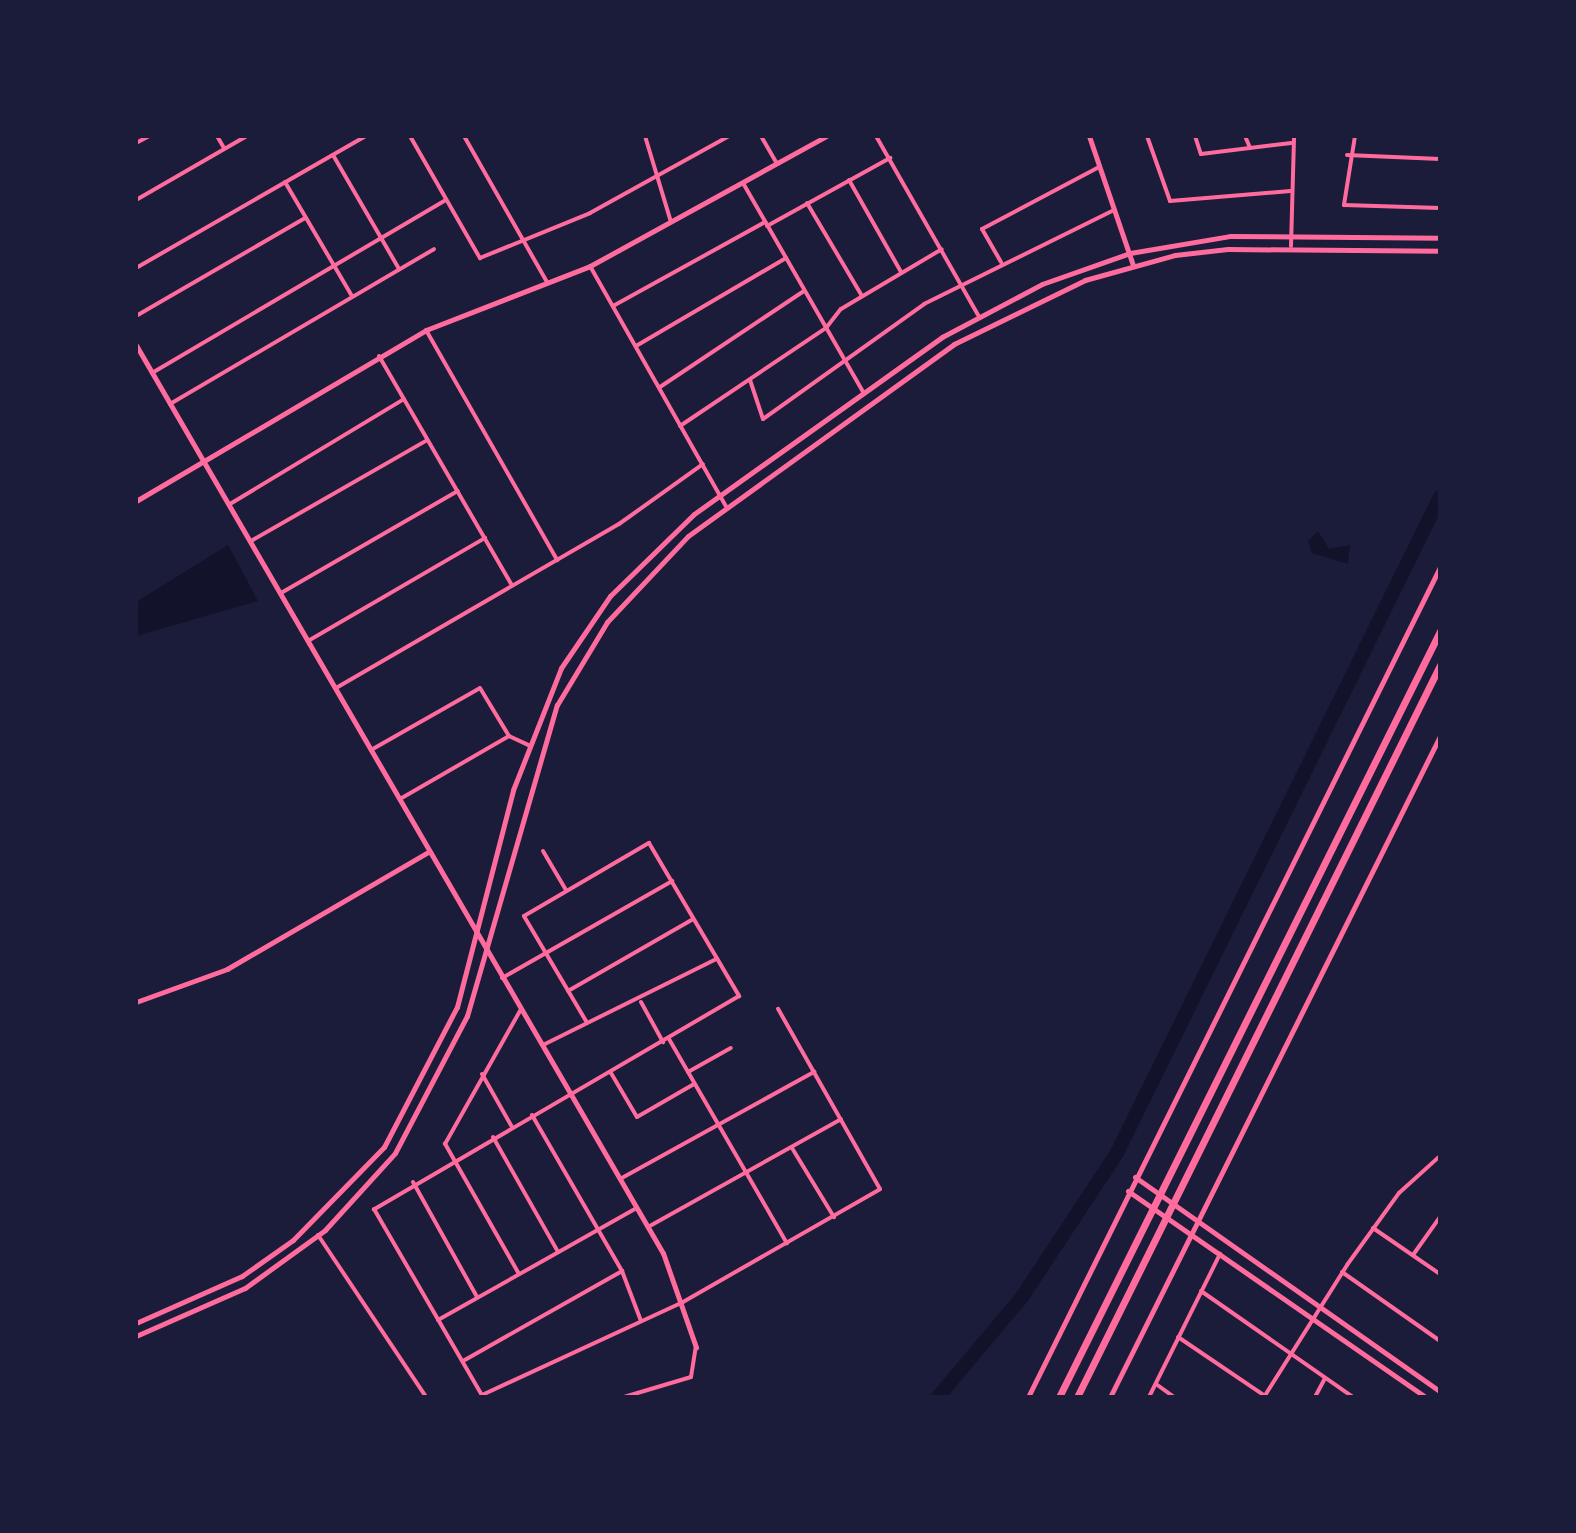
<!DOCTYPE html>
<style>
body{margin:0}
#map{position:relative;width:1576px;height:1533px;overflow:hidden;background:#1b1b3a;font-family:"Exo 2",sans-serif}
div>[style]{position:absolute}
.water>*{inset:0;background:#12122b}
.river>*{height:14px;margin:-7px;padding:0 7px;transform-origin:7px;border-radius:7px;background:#12122b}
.minor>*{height:4px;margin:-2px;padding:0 2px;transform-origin:2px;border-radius:2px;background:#ff6b9d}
.tertiary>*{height:5px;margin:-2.5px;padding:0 2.5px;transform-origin:2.5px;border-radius:2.5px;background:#ff6b9d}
.secondary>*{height:5px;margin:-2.5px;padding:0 2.5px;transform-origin:2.5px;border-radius:2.5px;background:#ff6b9d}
.motorway>*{height:7px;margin:-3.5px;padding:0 3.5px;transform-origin:3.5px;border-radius:3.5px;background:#ff6b9d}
span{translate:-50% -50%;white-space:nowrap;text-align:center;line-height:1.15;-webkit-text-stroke:6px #1b1b3a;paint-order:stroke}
.frame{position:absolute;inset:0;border:138px solid #1b1b3a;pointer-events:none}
</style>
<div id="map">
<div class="water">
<i style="clip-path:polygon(1318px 531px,1329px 549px,1350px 545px,1348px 564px,1312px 553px,1308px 541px)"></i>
<i style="clip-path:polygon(228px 545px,258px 601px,136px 636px,136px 602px)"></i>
</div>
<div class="river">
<i style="left:938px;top:1397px;width:131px;rotate:-50deg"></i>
<i style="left:1022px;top:1297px;width:173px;rotate:-56.6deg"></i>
<i style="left:1117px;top:1153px;width:731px;rotate:-63.79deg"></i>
</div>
<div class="minor">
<i style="left:217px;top:136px;width:14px;rotate:60deg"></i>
<i style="left:410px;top:136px;width:141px;rotate:60.2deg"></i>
<i style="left:480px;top:258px;width:119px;rotate:-22.2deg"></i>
<i style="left:590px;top:213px;width:159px;rotate:-29deg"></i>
<i style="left:464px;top:136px;width:168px;rotate:60.4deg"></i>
<i style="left:645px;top:136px;width:90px;rotate:73.2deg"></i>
<i style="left:761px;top:136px;width:32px;rotate:60deg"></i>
<i style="left:876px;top:136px;width:206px;rotate:60.3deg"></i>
<i style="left:1147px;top:136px;width:69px;rotate:70.5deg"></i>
<i style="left:1170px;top:201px;width:121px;rotate:-4.7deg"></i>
<i style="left:1195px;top:136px;width:19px;rotate:72deg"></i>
<i style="left:1201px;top:154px;width:91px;rotate:-7deg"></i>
<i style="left:1245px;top:136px;width:13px;rotate:67deg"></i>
<i style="left:1355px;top:136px;width:70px;rotate:99.1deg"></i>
<i style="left:1344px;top:205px;width:96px;rotate:1.8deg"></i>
<i style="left:136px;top:143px;width:15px;rotate:-28deg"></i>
<i style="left:333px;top:155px;width:132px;rotate:59.9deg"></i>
<i style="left:1347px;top:155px;width:93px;rotate:2.5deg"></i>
<i style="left:849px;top:180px;width:106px;rotate:60.5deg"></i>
<i style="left:285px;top:182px;width:132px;rotate:59.6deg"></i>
<i style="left:743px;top:183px;width:241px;rotate:60.1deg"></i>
<i style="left:136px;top:200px;width:128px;rotate:-30deg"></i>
<i style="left:807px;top:203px;width:108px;rotate:59.4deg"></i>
<i style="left:767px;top:226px;width:141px;rotate:-28.9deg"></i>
<i style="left:1291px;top:246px;width:110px;rotate:-88.4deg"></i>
<i style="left:1001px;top:262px;width:38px;rotate:-120deg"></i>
<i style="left:982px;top:229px;width:132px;rotate:-27.9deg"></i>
<i style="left:590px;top:266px;width:276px;rotate:60.5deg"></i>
<i style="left:136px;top:268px;width:265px;rotate:-29.9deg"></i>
<i style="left:613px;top:306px;width:174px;rotate:-28.9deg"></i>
<i style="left:136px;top:316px;width:195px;rotate:-30.1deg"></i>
<i style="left:426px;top:330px;width:265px;rotate:60.3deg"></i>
<i style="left:636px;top:346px;width:174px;rotate:-30.4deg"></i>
<i style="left:379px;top:356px;width:265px;rotate:59.9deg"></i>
<i style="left:152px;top:373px;width:341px;rotate:-30.5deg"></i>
<i style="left:750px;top:380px;width:41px;rotate:71.6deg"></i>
<i style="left:763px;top:419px;width:198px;rotate:-35.5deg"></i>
<i style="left:924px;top:304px;width:212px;rotate:-26.3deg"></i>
<i style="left:660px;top:387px;width:173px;rotate:-33.7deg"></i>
<i style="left:170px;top:404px;width:306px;rotate:-30.4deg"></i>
<i style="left:680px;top:426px;width:176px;rotate:-33.9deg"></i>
<i style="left:826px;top:328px;width:24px;rotate:-52deg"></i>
<i style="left:841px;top:309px;width:117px;rotate:-30.7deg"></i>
<i style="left:230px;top:504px;width:203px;rotate:-31.1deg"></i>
<i style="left:251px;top:541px;width:203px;rotate:-29.8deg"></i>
<i style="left:281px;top:593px;width:204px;rotate:-30deg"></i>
<i style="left:308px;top:641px;width:205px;rotate:-30.2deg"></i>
<i style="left:336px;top:688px;width:327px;rotate:-30.1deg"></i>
<i style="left:619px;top:524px;width:103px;rotate:-35.5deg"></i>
<i style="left:371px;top:750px;width:125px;rotate:-29.6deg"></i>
<i style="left:480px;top:688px;width:56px;rotate:58.9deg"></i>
<i style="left:509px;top:736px;width:21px;rotate:25deg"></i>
<i style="left:400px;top:799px;width:126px;rotate:-30deg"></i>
<i style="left:543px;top:851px;width:45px;rotate:59.5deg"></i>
<i style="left:502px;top:978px;width:196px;rotate:-29.7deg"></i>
<i style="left:568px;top:991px;width:144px;rotate:-29.9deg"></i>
<i style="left:641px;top:1002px;width:46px;rotate:61.2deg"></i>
<i style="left:586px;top:1021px;width:122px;rotate:-120.6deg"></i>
<i style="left:524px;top:916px;width:145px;rotate:-30.3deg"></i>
<i style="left:649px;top:843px;width:178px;rotate:59.5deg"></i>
<i style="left:739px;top:996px;width:423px;rotate:149.7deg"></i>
<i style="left:374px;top:1209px;width:215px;rotate:59.9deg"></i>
<i style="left:482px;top:1395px;width:221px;rotate:-24.8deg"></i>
<i style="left:683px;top:1302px;width:227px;rotate:-29.8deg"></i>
<i style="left:880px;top:1189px;width:207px;rotate:-119.5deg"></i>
<i style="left:669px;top:1039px;width:236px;rotate:60deg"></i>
<i style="left:543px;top:1045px;width:193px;rotate:-26.4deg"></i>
<i style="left:688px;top:1072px;width:49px;rotate:-29.2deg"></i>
<i style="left:611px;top:1073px;width:51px;rotate:59.4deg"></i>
<i style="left:637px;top:1117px;width:66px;rotate:-30.1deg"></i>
<i style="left:482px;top:1074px;width:61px;rotate:60.5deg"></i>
<i style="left:532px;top:1115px;width:180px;rotate:60deg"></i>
<i style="left:622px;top:1271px;width:53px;rotate:69.2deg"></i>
<i style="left:493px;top:1137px;width:132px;rotate:60.5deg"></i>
<i style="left:792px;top:1148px;width:81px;rotate:58.7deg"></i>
<i style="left:620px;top:1179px;width:222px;rotate:-28.9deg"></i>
<i style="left:413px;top:1182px;width:132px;rotate:60.9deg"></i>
<i style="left:648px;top:1227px;width:221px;rotate:-29.2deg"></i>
<i style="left:1373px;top:1228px;width:81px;rotate:34.5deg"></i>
<i style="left:318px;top:1235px;width:195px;rotate:56.3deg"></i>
<i style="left:1413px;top:1255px;width:47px;rotate:-54.6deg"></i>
<i style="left:1342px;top:1272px;width:120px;rotate:35.1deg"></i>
<i style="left:519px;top:1274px;width:150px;rotate:-119.6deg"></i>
<i style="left:445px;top:1144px;width:153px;rotate:-60.6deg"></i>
<i style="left:1201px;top:1291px;width:185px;rotate:34.9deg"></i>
<i style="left:438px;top:1320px;width:228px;rotate:-29.4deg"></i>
<i style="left:1178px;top:1337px;width:105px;rotate:34.1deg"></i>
<i style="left:463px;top:1361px;width:183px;rotate:-29.5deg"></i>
<i style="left:1156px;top:1384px;width:22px;rotate:36deg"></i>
<i style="left:624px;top:1397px;width:70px;rotate:-16.6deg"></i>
<i style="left:691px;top:1377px;width:30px;rotate:-81deg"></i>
<i style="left:1149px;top:1397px;width:160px;rotate:-63.6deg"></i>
<i style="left:1264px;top:1397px;width:156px;rotate:-57.8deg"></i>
<i style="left:1347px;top:1265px;width:89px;rotate:-54.2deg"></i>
<i style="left:1399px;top:1193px;width:55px;rotate:-42.1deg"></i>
<i style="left:1315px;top:1397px;width:21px;rotate:-62deg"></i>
</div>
<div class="tertiary">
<i style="left:1089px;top:136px;width:136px;rotate:71.2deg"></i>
<i style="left:136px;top:345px;width:1050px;rotate:59.87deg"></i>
<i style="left:663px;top:1253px;width:100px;rotate:70.7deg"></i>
<i style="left:136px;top:501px;width:337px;rotate:-30.5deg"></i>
<i style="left:426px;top:330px;width:176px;rotate:-21.3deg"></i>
<i style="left:590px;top:266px;width:269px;rotate:-28.8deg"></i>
<i style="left:136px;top:1002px;width:97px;rotate:-19.9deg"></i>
<i style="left:227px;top:969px;width:233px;rotate:-30.2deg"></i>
<i style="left:1135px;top:1177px;width:373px;rotate:35.1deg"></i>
<i style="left:1128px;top:1191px;width:361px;rotate:34.7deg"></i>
<i style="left:1028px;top:1397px;width:927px;rotate:-63.6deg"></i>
<i style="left:1110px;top:1397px;width:739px;rotate:-63.47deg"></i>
</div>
<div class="secondary">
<i style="left:136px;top:1323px;width:116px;rotate:-23.9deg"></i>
<i style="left:242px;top:1276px;width:62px;rotate:-35.2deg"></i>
<i style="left:293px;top:1240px;width:130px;rotate:-45.6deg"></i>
<i style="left:384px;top:1147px;width:158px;rotate:-62.5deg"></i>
<i style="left:457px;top:1007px;width:224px;rotate:-75.5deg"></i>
<i style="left:513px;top:790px;width:131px;rotate:-68.5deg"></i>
<i style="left:561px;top:668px;width:87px;rotate:-55.8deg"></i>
<i style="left:610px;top:596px;width:117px;rotate:-44.3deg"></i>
<i style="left:694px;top:514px;width:305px;rotate:-35.5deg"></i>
<i style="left:942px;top:337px;width:113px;rotate:-27.9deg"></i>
<i style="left:1042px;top:284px;width:93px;rotate:-19.4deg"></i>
<i style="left:1130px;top:253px;width:101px;rotate:-9.6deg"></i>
<i style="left:1230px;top:236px;width:210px;rotate:0.5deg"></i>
<i style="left:136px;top:1336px;width:119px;rotate:-23.8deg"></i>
<i style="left:245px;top:1288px;width:99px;rotate:-35.9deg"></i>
<i style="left:325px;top:1230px;width:104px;rotate:-47.7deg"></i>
<i style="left:395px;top:1153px;width:155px;rotate:-62.3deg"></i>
<i style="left:467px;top:1016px;width:324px;rotate:-73.9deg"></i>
<i style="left:557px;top:705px;width:97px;rotate:-58.9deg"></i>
<i style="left:607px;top:622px;width:118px;rotate:-46.7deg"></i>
<i style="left:688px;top:536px;width:328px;rotate:-35.8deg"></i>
<i style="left:954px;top:344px;width:146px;rotate:-26deg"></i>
<i style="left:1085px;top:280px;width:93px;rotate:-15.5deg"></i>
<i style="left:1175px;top:255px;width:53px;rotate:-6.5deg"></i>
<i style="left:1228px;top:249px;width:212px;rotate:0.5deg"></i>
</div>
<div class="motorway">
<i style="left:1059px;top:1397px;width:856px;rotate:-63.55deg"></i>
<i style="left:1077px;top:1397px;width:817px;rotate:-63.62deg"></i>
</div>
<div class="frame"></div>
</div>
